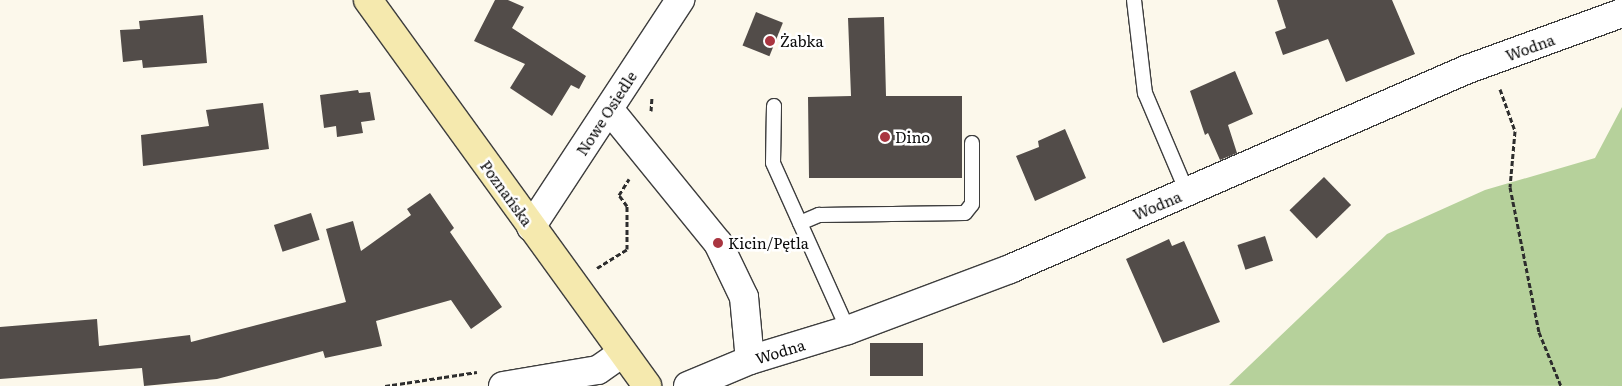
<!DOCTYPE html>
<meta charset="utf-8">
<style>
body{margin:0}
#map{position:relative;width:1622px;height:386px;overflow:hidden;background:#fcf8eb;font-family:Literata,serif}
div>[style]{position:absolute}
.forest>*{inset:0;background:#b6d19b}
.building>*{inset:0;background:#524c49;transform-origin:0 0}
.path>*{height:3px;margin-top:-1.5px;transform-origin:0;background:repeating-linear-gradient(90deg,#2d2d2d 0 5px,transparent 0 7.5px)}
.roads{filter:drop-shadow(1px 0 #3e3e3e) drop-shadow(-1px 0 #3e3e3e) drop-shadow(0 1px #3e3e3e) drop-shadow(0 -1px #3e3e3e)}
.lane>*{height:14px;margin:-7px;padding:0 7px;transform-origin:7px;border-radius:7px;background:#fff}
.street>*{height:28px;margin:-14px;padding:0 14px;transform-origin:14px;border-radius:14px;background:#fff}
.secondary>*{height:28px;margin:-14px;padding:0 14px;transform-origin:14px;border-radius:14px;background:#f5e9ae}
.dots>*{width:14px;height:14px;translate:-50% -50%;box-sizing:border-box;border:2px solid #fff;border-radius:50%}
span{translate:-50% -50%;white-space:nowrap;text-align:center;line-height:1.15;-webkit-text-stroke:5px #fff;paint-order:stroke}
.poi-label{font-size:15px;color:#0b0b0b}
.left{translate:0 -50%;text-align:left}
.street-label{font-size:15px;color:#0b0b0b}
</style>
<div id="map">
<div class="forest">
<i style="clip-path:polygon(1622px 107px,1622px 386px,1229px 385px,1387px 234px,1485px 190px,1595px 158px)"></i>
</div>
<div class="building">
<i style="clip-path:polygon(495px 0,508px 0,524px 7px,512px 28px,586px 76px,579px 89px,571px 85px,552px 116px,510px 88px,525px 64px,474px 41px)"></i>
<i style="clip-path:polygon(1277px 0,1392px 0,1415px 54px,1346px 82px,1328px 39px,1283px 55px,1275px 32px,1286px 28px)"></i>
<i style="left:756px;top:12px;width:29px;height:36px;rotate:22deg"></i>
<i style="clip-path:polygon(203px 15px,207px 63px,143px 68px,142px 60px,123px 62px,120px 30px,140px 29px,139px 21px)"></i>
<i style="clip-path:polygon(884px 17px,886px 96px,962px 96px,962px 178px,809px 178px,808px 97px,851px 96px,848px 18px)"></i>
<i style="clip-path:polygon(1235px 71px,1253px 114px,1228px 125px,1237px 153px,1220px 160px,1208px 133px,1205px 135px,1190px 91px)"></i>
<i style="clip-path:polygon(358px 90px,359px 93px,370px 92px,375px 120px,361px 122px,363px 133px,337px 137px,336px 126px,324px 128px,320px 95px)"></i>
<i style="clip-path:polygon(263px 103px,269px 149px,143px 166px,141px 135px,209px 126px,206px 110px)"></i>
<i style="clip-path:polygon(1065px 129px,1086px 178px,1035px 201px,1016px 156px,1039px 147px,1038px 141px)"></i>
<i style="left:1324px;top:177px;width:39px;height:48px;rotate:46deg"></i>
<i style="clip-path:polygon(430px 193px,454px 228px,450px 232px,502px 307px,471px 329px,451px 300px,376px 321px,382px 346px,325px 358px,323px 351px,217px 379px,144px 386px,142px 368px,0 379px,0 327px,97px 319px,99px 346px,190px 335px,191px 342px,346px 302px,326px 229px,353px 221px,361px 251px,411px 215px,407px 209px)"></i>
<i style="left:311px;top:213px;width:28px;height:39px;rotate:72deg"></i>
<i style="left:1265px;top:236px;width:26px;height:29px;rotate:72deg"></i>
<i style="clip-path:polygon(1169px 239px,1172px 246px,1184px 241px,1220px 322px,1163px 343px,1126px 259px)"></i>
<i style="left:870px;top:343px;width:53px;height:33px"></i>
</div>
<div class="path">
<i style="left:1500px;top:89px;width:45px;rotate:70.3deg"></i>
<i style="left:1515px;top:131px;width:56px;rotate:95.1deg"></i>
<i style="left:1510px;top:187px;width:148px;rotate:78.7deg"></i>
<i style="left:1539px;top:332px;width:58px;rotate:67.8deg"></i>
<i style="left:651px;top:111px;width:13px;rotate:-86deg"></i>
<i style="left:597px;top:268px;width:36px;rotate:-32deg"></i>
<i style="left:627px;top:249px;width:43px;rotate:-90deg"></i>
<i style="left:627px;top:206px;width:14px;rotate:-126deg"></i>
<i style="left:619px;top:195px;width:19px;rotate:-58deg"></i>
<i style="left:385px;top:386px;width:93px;rotate:-8.7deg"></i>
</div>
<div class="roads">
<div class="lane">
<i style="left:1134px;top:0;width:94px;rotate:83.3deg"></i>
<i style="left:1145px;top:93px;width:108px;rotate:67deg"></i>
<i style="left:774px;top:106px;width:57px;rotate:91deg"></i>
<i style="left:773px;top:163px;width:183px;rotate:65.8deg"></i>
<i style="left:800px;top:223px;width:21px;rotate:-23deg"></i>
<i style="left:819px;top:215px;width:146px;rotate:-0.8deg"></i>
<i style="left:965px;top:213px;width:11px;rotate:-52deg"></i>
<i style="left:972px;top:204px;width:61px;rotate:-90deg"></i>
</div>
<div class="street">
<i style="left:609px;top:109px;width:173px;rotate:50.9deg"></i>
<i style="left:718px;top:243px;width:60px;rotate:64.3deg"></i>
<i style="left:744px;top:297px;width:63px;rotate:84.6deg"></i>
<i style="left:531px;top:227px;width:272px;rotate:-56.7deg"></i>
<i style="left:503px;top:386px;width:96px;rotate:-9.6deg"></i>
<i style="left:598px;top:370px;width:29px;rotate:-35deg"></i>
<i style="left:688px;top:386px;width:67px;rotate:-22.8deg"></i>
<i style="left:750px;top:360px;width:102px;rotate:-17deg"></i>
<i style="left:848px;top:330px;width:173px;rotate:-20.6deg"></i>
<i style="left:1010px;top:269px;width:500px;rotate:-23.6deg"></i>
<i style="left:1468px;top:69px;width:164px;rotate:-20deg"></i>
</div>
<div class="secondary">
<i style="left:368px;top:0;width:476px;rotate:54.1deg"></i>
</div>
</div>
<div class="dots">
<i style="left:770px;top:41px;background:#a93540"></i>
<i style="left:885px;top:137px;background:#a93540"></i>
<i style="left:718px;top:243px;background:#a93540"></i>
</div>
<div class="poi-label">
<span class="left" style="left:780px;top:41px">Żabka</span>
<span class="left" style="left:895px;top:137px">Dino</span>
<span class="left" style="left:728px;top:243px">Kicin/Pętla</span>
</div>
<div class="street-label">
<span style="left:1530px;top:47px;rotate:-20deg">Wodna</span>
<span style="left:606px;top:113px;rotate:-57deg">Nowe Osiedle</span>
<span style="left:507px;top:193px;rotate:54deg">Poznańska</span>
<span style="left:1157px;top:205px;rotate:-23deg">Wodna</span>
<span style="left:780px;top:351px;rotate:-17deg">Wodna</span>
</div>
</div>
